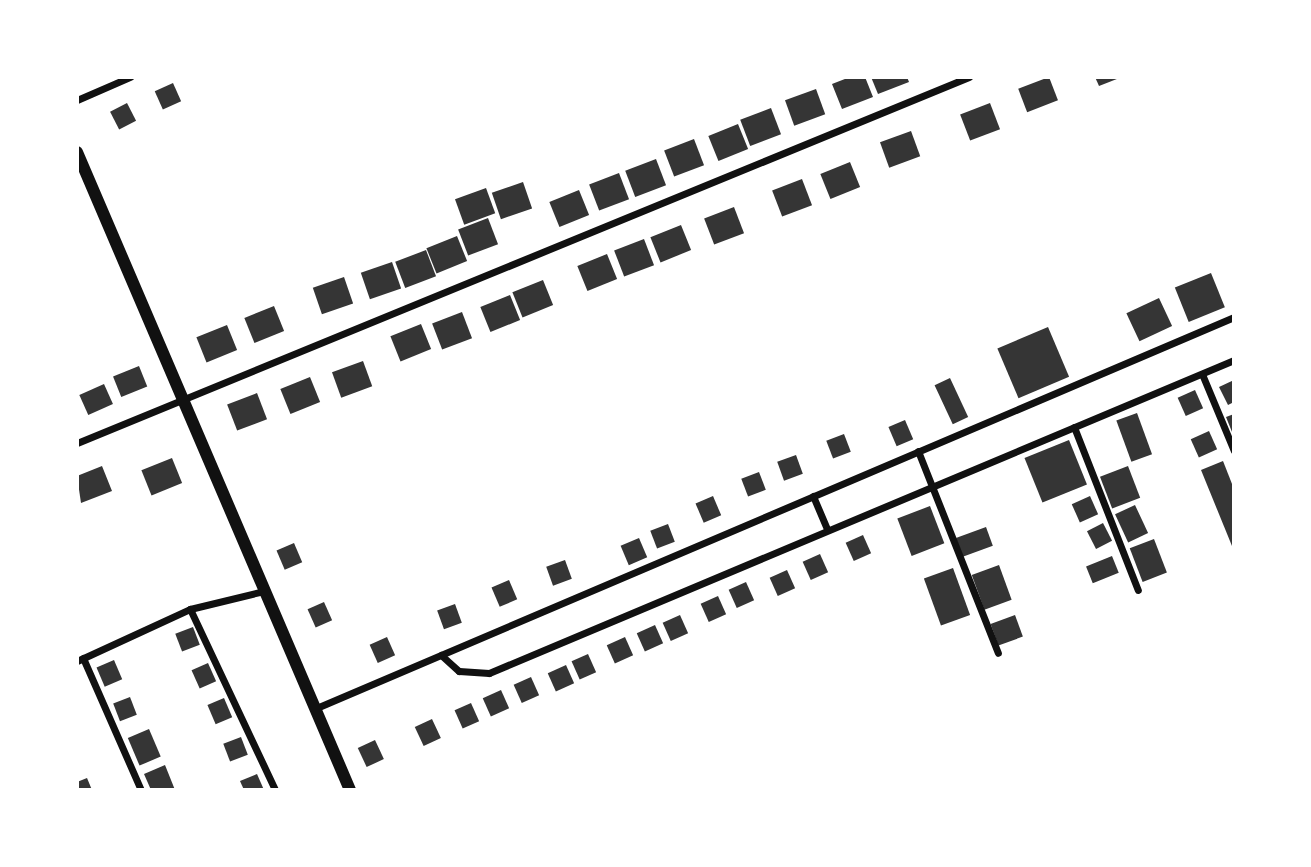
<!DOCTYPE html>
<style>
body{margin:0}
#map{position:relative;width:1311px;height:867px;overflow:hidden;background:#fff;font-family:"Alegreya Sans",sans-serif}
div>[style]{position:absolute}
.building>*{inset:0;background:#353535;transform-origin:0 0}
.minor>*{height:7px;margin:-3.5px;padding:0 3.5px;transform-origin:3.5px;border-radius:3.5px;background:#111}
.secondary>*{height:12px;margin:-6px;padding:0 6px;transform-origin:6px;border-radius:6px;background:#111}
span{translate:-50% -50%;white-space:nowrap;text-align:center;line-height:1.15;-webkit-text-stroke:7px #fff;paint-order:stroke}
.frame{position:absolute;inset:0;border:79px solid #fff;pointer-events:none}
</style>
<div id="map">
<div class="building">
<i style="clip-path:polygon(850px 77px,865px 77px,873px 97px,842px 109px,832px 84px)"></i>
<i style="clip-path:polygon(871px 77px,907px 77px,909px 82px,878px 94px)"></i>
<i style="left:1049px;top:77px;width:25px;height:33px;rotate:69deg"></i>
<i style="clip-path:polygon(1095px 77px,1122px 77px,1099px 86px)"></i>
<i style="left:173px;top:83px;width:20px;height:20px;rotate:66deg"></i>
<i style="left:816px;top:89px;width:27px;height:33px;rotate:70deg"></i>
<i style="left:127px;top:103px;width:20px;height:19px;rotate:63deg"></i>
<i style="left:990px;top:103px;width:28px;height:32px;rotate:69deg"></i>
<i style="left:771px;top:108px;width:28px;height:33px;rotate:69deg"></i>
<i style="left:738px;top:124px;width:27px;height:32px;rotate:68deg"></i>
<i style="left:911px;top:131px;width:27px;height:33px;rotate:70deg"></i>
<i style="left:694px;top:139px;width:28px;height:32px;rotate:69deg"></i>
<i style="left:656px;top:159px;width:28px;height:33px;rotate:69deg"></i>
<i style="left:850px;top:162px;width:27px;height:32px;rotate:68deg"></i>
<i style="left:619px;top:173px;width:28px;height:32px;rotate:69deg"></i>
<i style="left:802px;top:179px;width:28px;height:32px;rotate:69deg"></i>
<i style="left:523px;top:182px;width:28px;height:33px;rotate:71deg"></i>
<i style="left:486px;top:188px;width:27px;height:33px;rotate:70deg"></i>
<i style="left:579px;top:190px;width:27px;height:32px;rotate:68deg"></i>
<i style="left:734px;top:207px;width:28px;height:32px;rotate:69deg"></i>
<i style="left:488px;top:218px;width:28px;height:32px;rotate:69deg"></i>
<i style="left:681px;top:225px;width:27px;height:33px;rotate:68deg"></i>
<i style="left:457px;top:236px;width:27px;height:33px;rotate:68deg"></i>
<i style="left:644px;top:239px;width:28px;height:32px;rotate:69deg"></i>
<i style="left:426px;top:250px;width:28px;height:33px;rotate:69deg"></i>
<i style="left:607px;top:254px;width:27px;height:32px;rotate:68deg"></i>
<i style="left:392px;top:262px;width:28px;height:33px;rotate:71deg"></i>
<i style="left:1211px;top:273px;width:37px;height:39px;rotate:68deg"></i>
<i style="left:344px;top:277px;width:28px;height:33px;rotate:71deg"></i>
<i style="left:543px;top:280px;width:27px;height:33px;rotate:68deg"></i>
<i style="left:510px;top:295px;width:27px;height:32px;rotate:68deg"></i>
<i style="left:1159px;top:298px;width:31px;height:36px;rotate:65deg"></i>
<i style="left:274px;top:306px;width:27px;height:32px;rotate:68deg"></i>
<i style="left:462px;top:312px;width:28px;height:32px;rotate:69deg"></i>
<i style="left:421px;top:324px;width:27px;height:33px;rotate:68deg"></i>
<i style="left:227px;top:325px;width:27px;height:33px;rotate:68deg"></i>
<i style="left:1048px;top:327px;width:54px;height:55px;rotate:67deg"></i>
<i style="left:363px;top:361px;width:27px;height:33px;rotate:70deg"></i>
<i style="left:139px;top:366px;width:22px;height:28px;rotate:68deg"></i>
<i style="left:310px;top:377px;width:27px;height:32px;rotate:68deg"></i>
<i style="left:950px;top:378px;width:43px;height:17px;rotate:65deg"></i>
<i style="clip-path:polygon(1234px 380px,1234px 402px,1228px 405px,1219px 387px)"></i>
<i style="left:104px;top:384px;width:22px;height:27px;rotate:66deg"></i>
<i style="left:1195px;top:390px;width:20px;height:19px;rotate:66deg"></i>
<i style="left:257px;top:393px;width:28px;height:32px;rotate:69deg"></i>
<i style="left:1137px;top:413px;width:44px;height:22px;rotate:70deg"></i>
<i style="clip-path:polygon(1234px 414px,1234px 437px,1226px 417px)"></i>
<i style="left:905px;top:420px;width:21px;height:18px;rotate:67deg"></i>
<i style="left:1209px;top:431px;width:20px;height:20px;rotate:66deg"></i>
<i style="left:844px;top:434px;width:19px;height:19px;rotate:69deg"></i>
<i style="left:1069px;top:440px;width:48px;height:48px;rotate:68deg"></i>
<i style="left:796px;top:455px;width:20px;height:20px;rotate:70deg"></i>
<i style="left:172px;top:458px;width:27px;height:33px;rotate:68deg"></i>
<i style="clip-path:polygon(1223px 461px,1234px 489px,1232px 546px,1201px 470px)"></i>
<i style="clip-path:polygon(102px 466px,112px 491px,81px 503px,77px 476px)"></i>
<i style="left:1128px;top:466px;width:34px;height:30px;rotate:69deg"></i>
<i style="left:759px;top:472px;width:19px;height:19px;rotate:69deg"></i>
<i style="left:713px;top:496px;width:21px;height:19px;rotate:67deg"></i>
<i style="left:1090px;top:496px;width:20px;height:20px;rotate:66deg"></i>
<i style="left:1135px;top:505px;width:31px;height:22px;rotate:65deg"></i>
<i style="left:930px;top:506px;width:40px;height:35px;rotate:69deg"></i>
<i style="left:1103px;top:523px;width:20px;height:18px;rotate:63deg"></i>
<i style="left:668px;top:524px;width:19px;height:19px;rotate:69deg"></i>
<i style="left:986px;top:527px;width:20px;height:32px;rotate:70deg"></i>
<i style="left:863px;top:535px;width:20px;height:19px;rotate:66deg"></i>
<i style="left:639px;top:538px;width:21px;height:20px;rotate:67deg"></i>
<i style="left:1154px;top:539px;width:36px;height:26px;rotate:69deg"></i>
<i style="left:294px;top:543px;width:21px;height:19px;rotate:67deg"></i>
<i style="left:820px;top:554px;width:20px;height:19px;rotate:66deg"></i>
<i style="left:1112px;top:556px;width:18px;height:28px;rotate:68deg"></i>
<i style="left:565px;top:560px;width:20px;height:20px;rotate:70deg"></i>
<i style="left:999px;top:565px;width:37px;height:29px;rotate:70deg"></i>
<i style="left:953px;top:568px;width:50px;height:31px;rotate:70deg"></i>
<i style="left:787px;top:570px;width:20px;height:19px;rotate:66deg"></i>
<i style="left:509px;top:580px;width:21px;height:19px;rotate:67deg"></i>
<i style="left:746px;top:582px;width:20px;height:19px;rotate:66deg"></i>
<i style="left:718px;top:596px;width:20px;height:19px;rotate:66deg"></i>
<i style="left:324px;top:602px;width:20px;height:18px;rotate:66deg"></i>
<i style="left:455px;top:604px;width:20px;height:19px;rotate:70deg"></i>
<i style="left:680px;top:615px;width:20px;height:19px;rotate:66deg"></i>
<i style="left:1015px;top:615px;width:23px;height:26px;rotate:70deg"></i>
<i style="left:655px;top:625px;width:20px;height:20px;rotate:66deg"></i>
<i style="left:193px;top:627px;width:19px;height:19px;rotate:69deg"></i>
<i style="left:387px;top:637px;width:20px;height:19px;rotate:66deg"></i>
<i style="left:625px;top:637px;width:20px;height:20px;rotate:66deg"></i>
<i style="left:588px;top:654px;width:20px;height:18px;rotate:66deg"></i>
<i style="left:114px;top:660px;width:21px;height:19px;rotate:67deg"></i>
<i style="left:208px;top:663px;width:20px;height:18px;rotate:66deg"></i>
<i style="left:566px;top:665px;width:20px;height:20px;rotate:66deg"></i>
<i style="left:531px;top:677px;width:20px;height:19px;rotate:66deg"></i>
<i style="left:501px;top:690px;width:20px;height:20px;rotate:66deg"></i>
<i style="left:130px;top:697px;width:19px;height:18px;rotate:69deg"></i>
<i style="left:224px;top:698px;width:21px;height:18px;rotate:67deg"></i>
<i style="left:471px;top:703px;width:20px;height:18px;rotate:66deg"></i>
<i style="left:432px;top:719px;width:21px;height:19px;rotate:65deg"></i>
<i style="left:149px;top:729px;width:30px;height:23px;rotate:67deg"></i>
<i style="left:241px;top:737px;width:19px;height:19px;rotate:69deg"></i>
<i style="left:375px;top:740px;width:21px;height:19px;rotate:65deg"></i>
<i style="clip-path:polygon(165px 765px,175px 790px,151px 790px,144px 774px)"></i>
<i style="clip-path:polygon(257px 774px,264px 790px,244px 790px,240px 781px)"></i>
<i style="clip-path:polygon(87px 778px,92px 790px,77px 790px,77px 782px)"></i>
</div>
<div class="minor">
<i style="left:77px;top:100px;width:58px;rotate:-23.5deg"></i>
<i style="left:1202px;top:374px;width:83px;rotate:67.4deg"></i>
<i style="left:1074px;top:427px;width:175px;rotate:68.6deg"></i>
<i style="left:77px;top:443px;width:964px;rotate:-22.31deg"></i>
<i style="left:918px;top:451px;width:217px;rotate:68.4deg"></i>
<i style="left:813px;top:496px;width:36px;rotate:67deg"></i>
<i style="left:190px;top:609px;width:200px;rotate:64.8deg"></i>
<i style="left:441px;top:655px;width:24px;rotate:42deg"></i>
<i style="left:459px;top:671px;width:30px;rotate:4deg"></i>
<i style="left:489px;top:673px;width:808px;rotate:-22.79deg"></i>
<i style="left:83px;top:658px;width:144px;rotate:66.3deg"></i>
<i style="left:77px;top:661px;width:124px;rotate:-24.7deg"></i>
<i style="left:190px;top:609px;width:76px;rotate:-13.7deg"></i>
<i style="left:314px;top:709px;width:1000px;rotate:-23.08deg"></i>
</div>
<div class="secondary">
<i style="left:77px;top:152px;width:694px;rotate:66.83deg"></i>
</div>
<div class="frame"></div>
</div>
